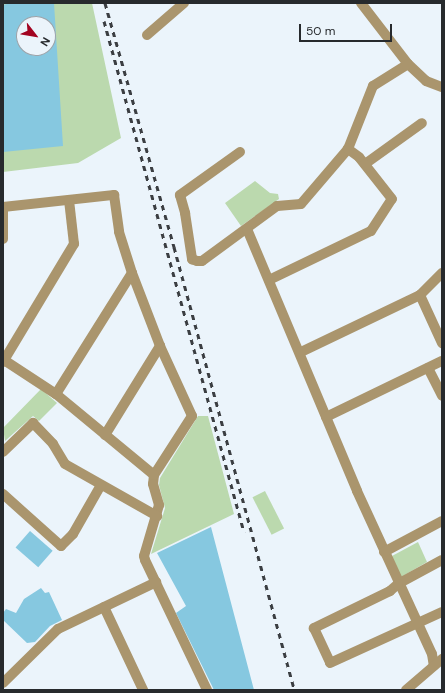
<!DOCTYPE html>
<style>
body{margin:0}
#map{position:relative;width:445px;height:693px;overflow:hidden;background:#ebf4fb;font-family:"DM Sans",sans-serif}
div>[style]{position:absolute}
.green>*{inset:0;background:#bbd9ae;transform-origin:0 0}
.water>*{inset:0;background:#86c8e0;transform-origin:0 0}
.minor>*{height:10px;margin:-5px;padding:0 5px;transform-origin:5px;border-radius:5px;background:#aa956d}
.rail>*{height:3px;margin-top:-1.5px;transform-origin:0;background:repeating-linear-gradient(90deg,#3b3e42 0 5px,transparent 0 10px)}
span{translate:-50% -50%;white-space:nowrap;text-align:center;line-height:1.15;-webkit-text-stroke:4px #ebf4fb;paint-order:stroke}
.frame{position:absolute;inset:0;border:4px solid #272a2d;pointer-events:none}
.north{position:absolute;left:16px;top:16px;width:40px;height:40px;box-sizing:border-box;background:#ebf4fb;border:1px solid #9da3a9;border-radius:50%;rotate:121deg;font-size:11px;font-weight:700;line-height:16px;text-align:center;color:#272a2d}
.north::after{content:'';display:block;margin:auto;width:14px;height:18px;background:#a20421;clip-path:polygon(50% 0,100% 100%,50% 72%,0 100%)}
.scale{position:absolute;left:299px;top:24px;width:93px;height:18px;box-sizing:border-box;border:2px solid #272a2d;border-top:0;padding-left:5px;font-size:12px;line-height:14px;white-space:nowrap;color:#272a2d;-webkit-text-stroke:3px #ebf4fb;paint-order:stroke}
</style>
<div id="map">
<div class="green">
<i style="clip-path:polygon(evenodd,3px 3px,92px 3px,121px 138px,78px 163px,3px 172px,3px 3px,24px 24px,48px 24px,48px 48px,24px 48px,24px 24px)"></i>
<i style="clip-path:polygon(255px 181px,270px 193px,278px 194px,279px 199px,241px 226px,225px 203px)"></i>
<i style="clip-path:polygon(41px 389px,57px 403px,39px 421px,33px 416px,5px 441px,3px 428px)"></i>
<i style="clip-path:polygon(198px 416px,208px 416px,234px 514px,151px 554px,165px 508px,159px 485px,160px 478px)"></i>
<i style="left:265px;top:491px;width:42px;height:14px;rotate:63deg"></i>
<i style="clip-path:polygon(418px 542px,427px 562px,401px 577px,392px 556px)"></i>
</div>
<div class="water">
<i style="clip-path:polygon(evenodd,11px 3px,54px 3px,63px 146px,3px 152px,3px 5px,11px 3px,24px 24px,48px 24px,48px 48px,24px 48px,24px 24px)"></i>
<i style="clip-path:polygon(211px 527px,254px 690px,214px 690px,176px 613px,186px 606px,157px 553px)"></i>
<i style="left:30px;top:531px;width:30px;height:22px;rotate:41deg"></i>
<i style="clip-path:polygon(41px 588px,45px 593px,49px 592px,62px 620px,50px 626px,35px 642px,27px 643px,3px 620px,3px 613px,6px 609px,16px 613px,24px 599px)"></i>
</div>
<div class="minor">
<i style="left:361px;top:3px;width:77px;rotate:52.4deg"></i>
<i style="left:408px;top:64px;width:25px;rotate:43deg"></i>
<i style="left:426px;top:81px;width:17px;rotate:21deg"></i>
<i style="left:147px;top:35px;width:49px;rotate:-40.9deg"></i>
<i style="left:240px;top:152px;width:74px;rotate:144.4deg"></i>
<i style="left:180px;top:195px;width:19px;rotate:74deg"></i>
<i style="left:185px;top:213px;width:47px;rotate:81.3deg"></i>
<i style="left:192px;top:259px;width:5px;rotate:22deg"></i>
<i style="left:197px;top:261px;width:5px"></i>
<i style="left:202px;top:261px;width:93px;rotate:-36.3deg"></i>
<i style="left:277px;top:206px;width:24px;rotate:-5deg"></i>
<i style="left:301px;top:204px;width:72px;rotate:-49.5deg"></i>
<i style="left:348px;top:149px;width:68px;rotate:-68.4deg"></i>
<i style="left:373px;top:86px;width:41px;rotate:-32.2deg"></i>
<i style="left:365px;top:164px;width:70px;rotate:-35.7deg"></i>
<i style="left:3px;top:207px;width:112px;rotate:-6.2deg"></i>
<i style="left:114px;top:195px;width:37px;rotate:82deg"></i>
<i style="left:119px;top:232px;width:43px;rotate:72.4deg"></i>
<i style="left:132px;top:273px;width:78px;rotate:69deg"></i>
<i style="left:160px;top:346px;width:77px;rotate:65.4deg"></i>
<i style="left:192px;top:416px;width:70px;rotate:122.8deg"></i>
<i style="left:154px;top:475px;width:9px;rotate:96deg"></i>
<i style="left:153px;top:484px;width:22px;rotate:74deg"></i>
<i style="left:159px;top:505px;width:53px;rotate:106.4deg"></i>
<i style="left:144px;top:556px;width:4px;rotate:76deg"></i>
<i style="left:145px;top:560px;width:144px;rotate:64.5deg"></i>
<i style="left:247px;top:229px;width:284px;rotate:67.2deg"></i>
<i style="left:357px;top:491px;width:179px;rotate:65.3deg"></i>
<i style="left:432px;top:654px;width:12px;rotate:81deg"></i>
<i style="left:3px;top:239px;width:32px;rotate:-90deg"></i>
<i style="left:269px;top:280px;width:113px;rotate:-25.7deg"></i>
<i style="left:371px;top:231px;width:38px;rotate:-57deg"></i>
<i style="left:392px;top:199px;width:53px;rotate:-128.2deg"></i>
<i style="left:359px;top:157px;width:14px;rotate:-144deg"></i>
<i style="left:420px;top:295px;width:53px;rotate:65.4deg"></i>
<i style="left:301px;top:352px;width:132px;rotate:-25.6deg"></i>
<i style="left:420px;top:295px;width:31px;rotate:-45deg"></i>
<i style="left:4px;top:360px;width:62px;rotate:33.2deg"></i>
<i style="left:56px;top:394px;width:127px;rotate:39.6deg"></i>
<i style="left:3px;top:362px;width:138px;rotate:-59deg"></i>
<i style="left:74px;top:244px;width:44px;rotate:-96.5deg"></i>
<i style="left:428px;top:368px;width:31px;rotate:63deg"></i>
<i style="left:56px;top:394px;width:143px;rotate:-57.9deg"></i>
<i style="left:326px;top:417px;width:129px;rotate:-25.8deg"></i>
<i style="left:105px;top:435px;width:105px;rotate:-58.3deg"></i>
<i style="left:3px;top:452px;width:42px;rotate:-44deg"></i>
<i style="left:33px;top:423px;width:29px;rotate:46deg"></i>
<i style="left:53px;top:444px;width:23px;rotate:59deg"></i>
<i style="left:65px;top:464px;width:106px;rotate:29.5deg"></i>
<i style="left:3px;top:494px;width:78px;rotate:41.9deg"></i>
<i style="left:61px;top:546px;width:17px;rotate:-45deg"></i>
<i style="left:73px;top:534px;width:56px;rotate:-60.3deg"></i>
<i style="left:384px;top:552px;width:66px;rotate:-28.1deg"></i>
<i style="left:442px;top:560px;width:50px;rotate:151.4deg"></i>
<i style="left:398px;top:584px;width:11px;rotate:139deg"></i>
<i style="left:390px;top:591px;width:85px;rotate:154deg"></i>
<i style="left:314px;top:628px;width:38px;rotate:65deg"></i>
<i style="left:330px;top:663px;width:123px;rotate:-24.5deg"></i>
<i style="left:104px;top:607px;width:92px;rotate:64.8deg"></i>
<i style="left:3px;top:683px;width:77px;rotate:-44.5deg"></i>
<i style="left:58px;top:629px;width:109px;rotate:-25.6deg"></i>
<i style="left:406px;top:690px;width:48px;rotate:-40.7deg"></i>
</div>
<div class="rail">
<i style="left:105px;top:3px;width:254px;rotate:74.2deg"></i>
<i style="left:174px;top:247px;width:459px;rotate:74.8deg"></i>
<i style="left:104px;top:21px;width:530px;rotate:74.68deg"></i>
</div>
<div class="frame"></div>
<div class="north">N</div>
<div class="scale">50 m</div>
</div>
